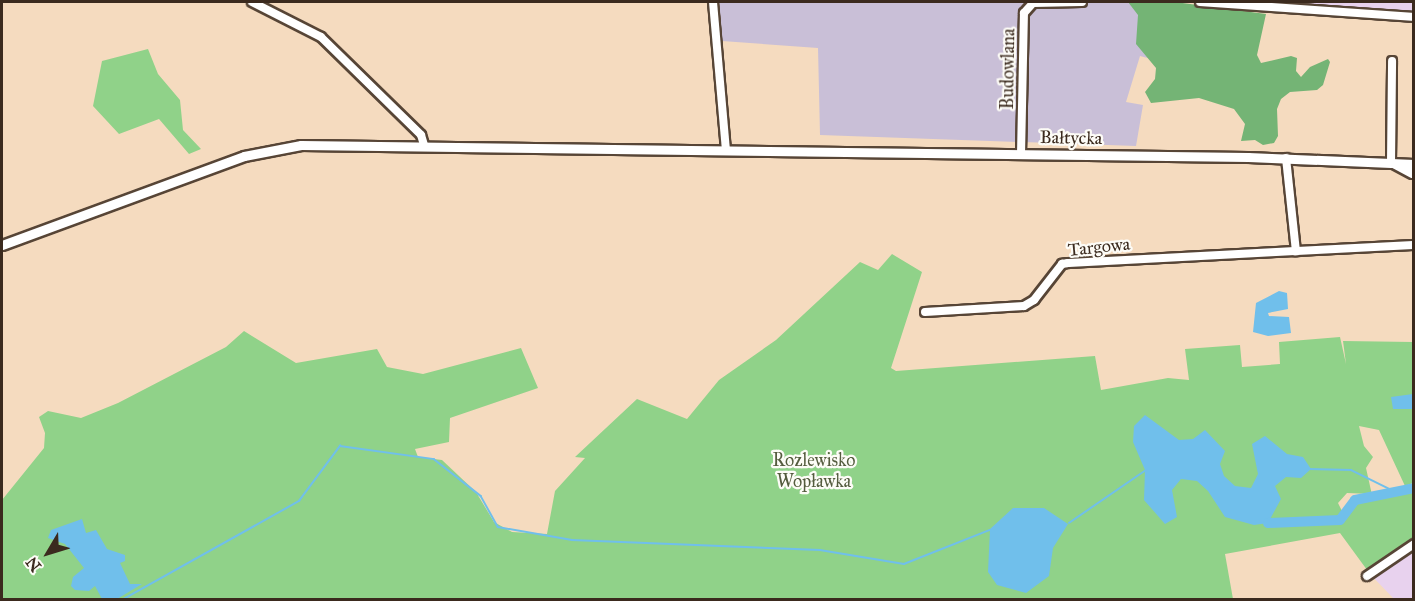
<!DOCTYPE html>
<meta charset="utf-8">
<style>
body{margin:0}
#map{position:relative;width:1415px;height:601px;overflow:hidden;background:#f5dbbf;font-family:"IM FELL Great Primer",serif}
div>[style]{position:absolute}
.built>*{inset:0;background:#e8d2ee}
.industrial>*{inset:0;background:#c9bfd7}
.green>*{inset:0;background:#90d289}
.forest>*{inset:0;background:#74b475}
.water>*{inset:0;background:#70bfeb}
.stream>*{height:1.5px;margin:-0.75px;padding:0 0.75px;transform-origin:0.75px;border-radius:0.75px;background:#70bfeb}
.river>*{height:10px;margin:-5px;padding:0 5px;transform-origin:5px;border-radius:5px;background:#70bfeb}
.roads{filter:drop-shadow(2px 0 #574536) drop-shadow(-2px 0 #574536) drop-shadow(0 2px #574536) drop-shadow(0 -2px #574536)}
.minor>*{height:8px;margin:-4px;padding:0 4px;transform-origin:4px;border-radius:4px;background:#fff}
.major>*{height:9px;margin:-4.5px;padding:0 4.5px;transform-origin:4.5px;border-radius:4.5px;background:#fff}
span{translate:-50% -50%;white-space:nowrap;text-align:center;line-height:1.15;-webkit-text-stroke:4.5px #fdfcf7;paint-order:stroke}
.street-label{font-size:18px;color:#3b2a1e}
.park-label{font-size:18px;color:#545c3e}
.frame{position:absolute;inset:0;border:3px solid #3b2a1e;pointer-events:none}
.north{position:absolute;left:18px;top:523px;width:60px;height:60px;-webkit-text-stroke:4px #fdfcf7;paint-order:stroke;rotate:232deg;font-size:16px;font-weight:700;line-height:24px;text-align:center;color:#3b2a1e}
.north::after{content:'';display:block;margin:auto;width:21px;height:27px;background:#3b2a1e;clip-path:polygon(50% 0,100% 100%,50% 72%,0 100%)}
</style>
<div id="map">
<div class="built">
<i style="clip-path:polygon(1268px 2px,1413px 2px,1413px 13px,1320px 7px)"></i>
<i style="clip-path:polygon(1413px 545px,1413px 599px,1394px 599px,1370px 574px)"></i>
</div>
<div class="industrial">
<i style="clip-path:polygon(719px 2px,1178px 2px,1155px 60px,1140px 56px,1126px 102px,1143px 105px,1136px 146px,820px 135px,818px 48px,722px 41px)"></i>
</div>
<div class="green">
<i style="clip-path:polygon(148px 49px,158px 74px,180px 100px,183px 130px,201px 149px,189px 154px,159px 119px,119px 134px,93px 106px,102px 61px)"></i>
<i style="clip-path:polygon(evenodd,892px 254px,922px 272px,891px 368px,896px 371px,1095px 356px,1101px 390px,1168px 378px,1189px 380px,1185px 349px,1240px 345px,1242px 367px,1280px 364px,1279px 342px,1340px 337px,1346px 364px,1343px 341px,1413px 342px,1413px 483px,1405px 486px,1379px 430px,1359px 426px,1364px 446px,1373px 457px,1366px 468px,1372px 495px,1413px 488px,1413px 545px,1370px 574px,1340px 533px,1225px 554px,1233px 599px,2px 600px,2px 500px,44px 448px,45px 433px,39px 417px,48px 411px,81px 418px,118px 403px,226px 347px,244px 331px,296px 363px,377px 349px,387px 367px,423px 374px,521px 348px,538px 388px,450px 418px,449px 442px,415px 449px,418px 457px,442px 460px,476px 492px,494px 522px,512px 532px,547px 534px,555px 491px,585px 458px,575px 457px,637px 399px,687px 419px,719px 380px,776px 340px,860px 262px,878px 270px,892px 254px,1347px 493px,1371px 494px,1371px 495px,1355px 500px,1344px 515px,1338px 503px,1347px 493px)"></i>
</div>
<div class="forest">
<i style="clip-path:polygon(1128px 2px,1175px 2px,1266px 14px,1257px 55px,1261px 63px,1291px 56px,1297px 58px,1296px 71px,1301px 77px,1310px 67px,1328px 59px,1330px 62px,1323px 85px,1317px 90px,1290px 92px,1281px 99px,1277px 109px,1278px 136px,1274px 143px,1263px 145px,1255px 140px,1241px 141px,1245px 124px,1234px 109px,1199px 98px,1151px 103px,1145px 92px,1155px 79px,1156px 68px,1136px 44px,1138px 15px)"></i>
</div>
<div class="water">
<i style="clip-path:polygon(1279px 291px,1287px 293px,1288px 309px,1268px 313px,1269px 316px,1289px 317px,1291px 333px,1268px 336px,1253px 332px,1256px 303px)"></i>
<i style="clip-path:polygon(1413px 394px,1413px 409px,1393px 409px,1391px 397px)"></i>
<i style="clip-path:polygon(1145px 415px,1179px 440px,1193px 439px,1205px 430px,1225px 451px,1220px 464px,1224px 476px,1235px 486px,1251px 488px,1258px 474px,1252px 444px,1265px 436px,1287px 454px,1303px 457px,1311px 469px,1301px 478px,1286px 477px,1275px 486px,1281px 499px,1268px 523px,1254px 525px,1225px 517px,1208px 491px,1197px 481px,1181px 479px,1172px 490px,1177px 517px,1165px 524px,1144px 500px,1145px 470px,1133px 442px,1134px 426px)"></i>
<i style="clip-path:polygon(1013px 508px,1044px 508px,1068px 524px,1053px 548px,1049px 576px,1026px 593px,997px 585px,988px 572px,990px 529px)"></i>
<i style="clip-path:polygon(82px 519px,86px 533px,96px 530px,107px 549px,125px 555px,125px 561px,120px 563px,130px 584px,142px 584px,117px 599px,102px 599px,95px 586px,89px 591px,75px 590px,71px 586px,73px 577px,84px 568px,65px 544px,48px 538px,51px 530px)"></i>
</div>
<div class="stream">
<i style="left:1309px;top:469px;width:42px;rotate:1.4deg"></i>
<i style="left:1351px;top:470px;width:52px;rotate:26.1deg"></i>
<i style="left:1069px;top:523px;width:93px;rotate:-34.5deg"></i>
<i style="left:122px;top:600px;width:203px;rotate:-29.2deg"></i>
<i style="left:299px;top:501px;width:69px;rotate:-53.3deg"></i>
<i style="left:340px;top:446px;width:95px;rotate:7.9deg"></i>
<i style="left:434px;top:459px;width:60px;rotate:38.2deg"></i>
<i style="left:481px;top:496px;width:35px;rotate:61deg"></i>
<i style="left:498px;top:527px;width:75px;rotate:10deg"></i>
<i style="left:572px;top:540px;width:248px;rotate:2.3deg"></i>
<i style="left:820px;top:550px;width:85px;rotate:9.5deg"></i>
<i style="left:904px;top:564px;width:92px;rotate:-21.6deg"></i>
</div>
<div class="river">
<i style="left:1268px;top:523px;width:72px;rotate:-2.4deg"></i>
<i style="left:1340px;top:520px;width:25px;rotate:-53deg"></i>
<i style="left:1355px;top:500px;width:60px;rotate:-11.5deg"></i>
</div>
<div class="roads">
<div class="minor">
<i style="left:252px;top:2px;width:77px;rotate:26.9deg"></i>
<i style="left:321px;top:37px;width:140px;rotate:44.4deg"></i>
<i style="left:421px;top:135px;width:10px;rotate:73deg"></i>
<i style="left:713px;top:2px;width:149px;rotate:85deg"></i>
<i style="left:1200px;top:2px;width:215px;rotate:4deg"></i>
<i style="left:1021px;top:154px;width:141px;rotate:-88.8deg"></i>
<i style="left:1024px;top:13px;width:13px;rotate:-48deg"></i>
<i style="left:1033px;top:3px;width:49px;rotate:-1.2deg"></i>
<i style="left:1286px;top:158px;width:94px;rotate:83.9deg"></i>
<i style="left:1296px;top:251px;width:118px;rotate:-2.9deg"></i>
<i style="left:1391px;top:163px;width:102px;rotate:-89.4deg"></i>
<i style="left:925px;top:312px;width:99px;rotate:-3.5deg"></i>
<i style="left:1024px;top:306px;width:12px;rotate:-31deg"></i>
<i style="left:1034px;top:300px;width:46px;rotate:-52.1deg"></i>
<i style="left:1062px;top:264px;width:6px;rotate:-9deg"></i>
<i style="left:1068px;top:263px;width:228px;rotate:-3deg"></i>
<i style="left:1367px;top:576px;width:57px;rotate:-34.2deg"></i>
</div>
<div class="major">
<i style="left:1395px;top:164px;width:19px;rotate:28deg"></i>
<i style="left:2px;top:245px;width:258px;rotate:-20.2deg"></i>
<i style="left:244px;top:156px;width:58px;rotate:-10.9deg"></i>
<i style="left:301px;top:145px;width:947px;rotate:0.73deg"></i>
<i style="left:1248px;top:157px;width:166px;rotate:2.4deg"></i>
</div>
</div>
<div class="street-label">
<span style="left:1008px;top:69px;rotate:-89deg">Budowlana</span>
<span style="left:1071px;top:138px;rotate:1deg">Bałtycka</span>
<span style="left:1099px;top:247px;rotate:-6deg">Targowa</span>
</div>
<div class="park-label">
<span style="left:814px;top:471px">Rozlewisko<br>Wopławka</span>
</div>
<div class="frame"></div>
<div class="north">N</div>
</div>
